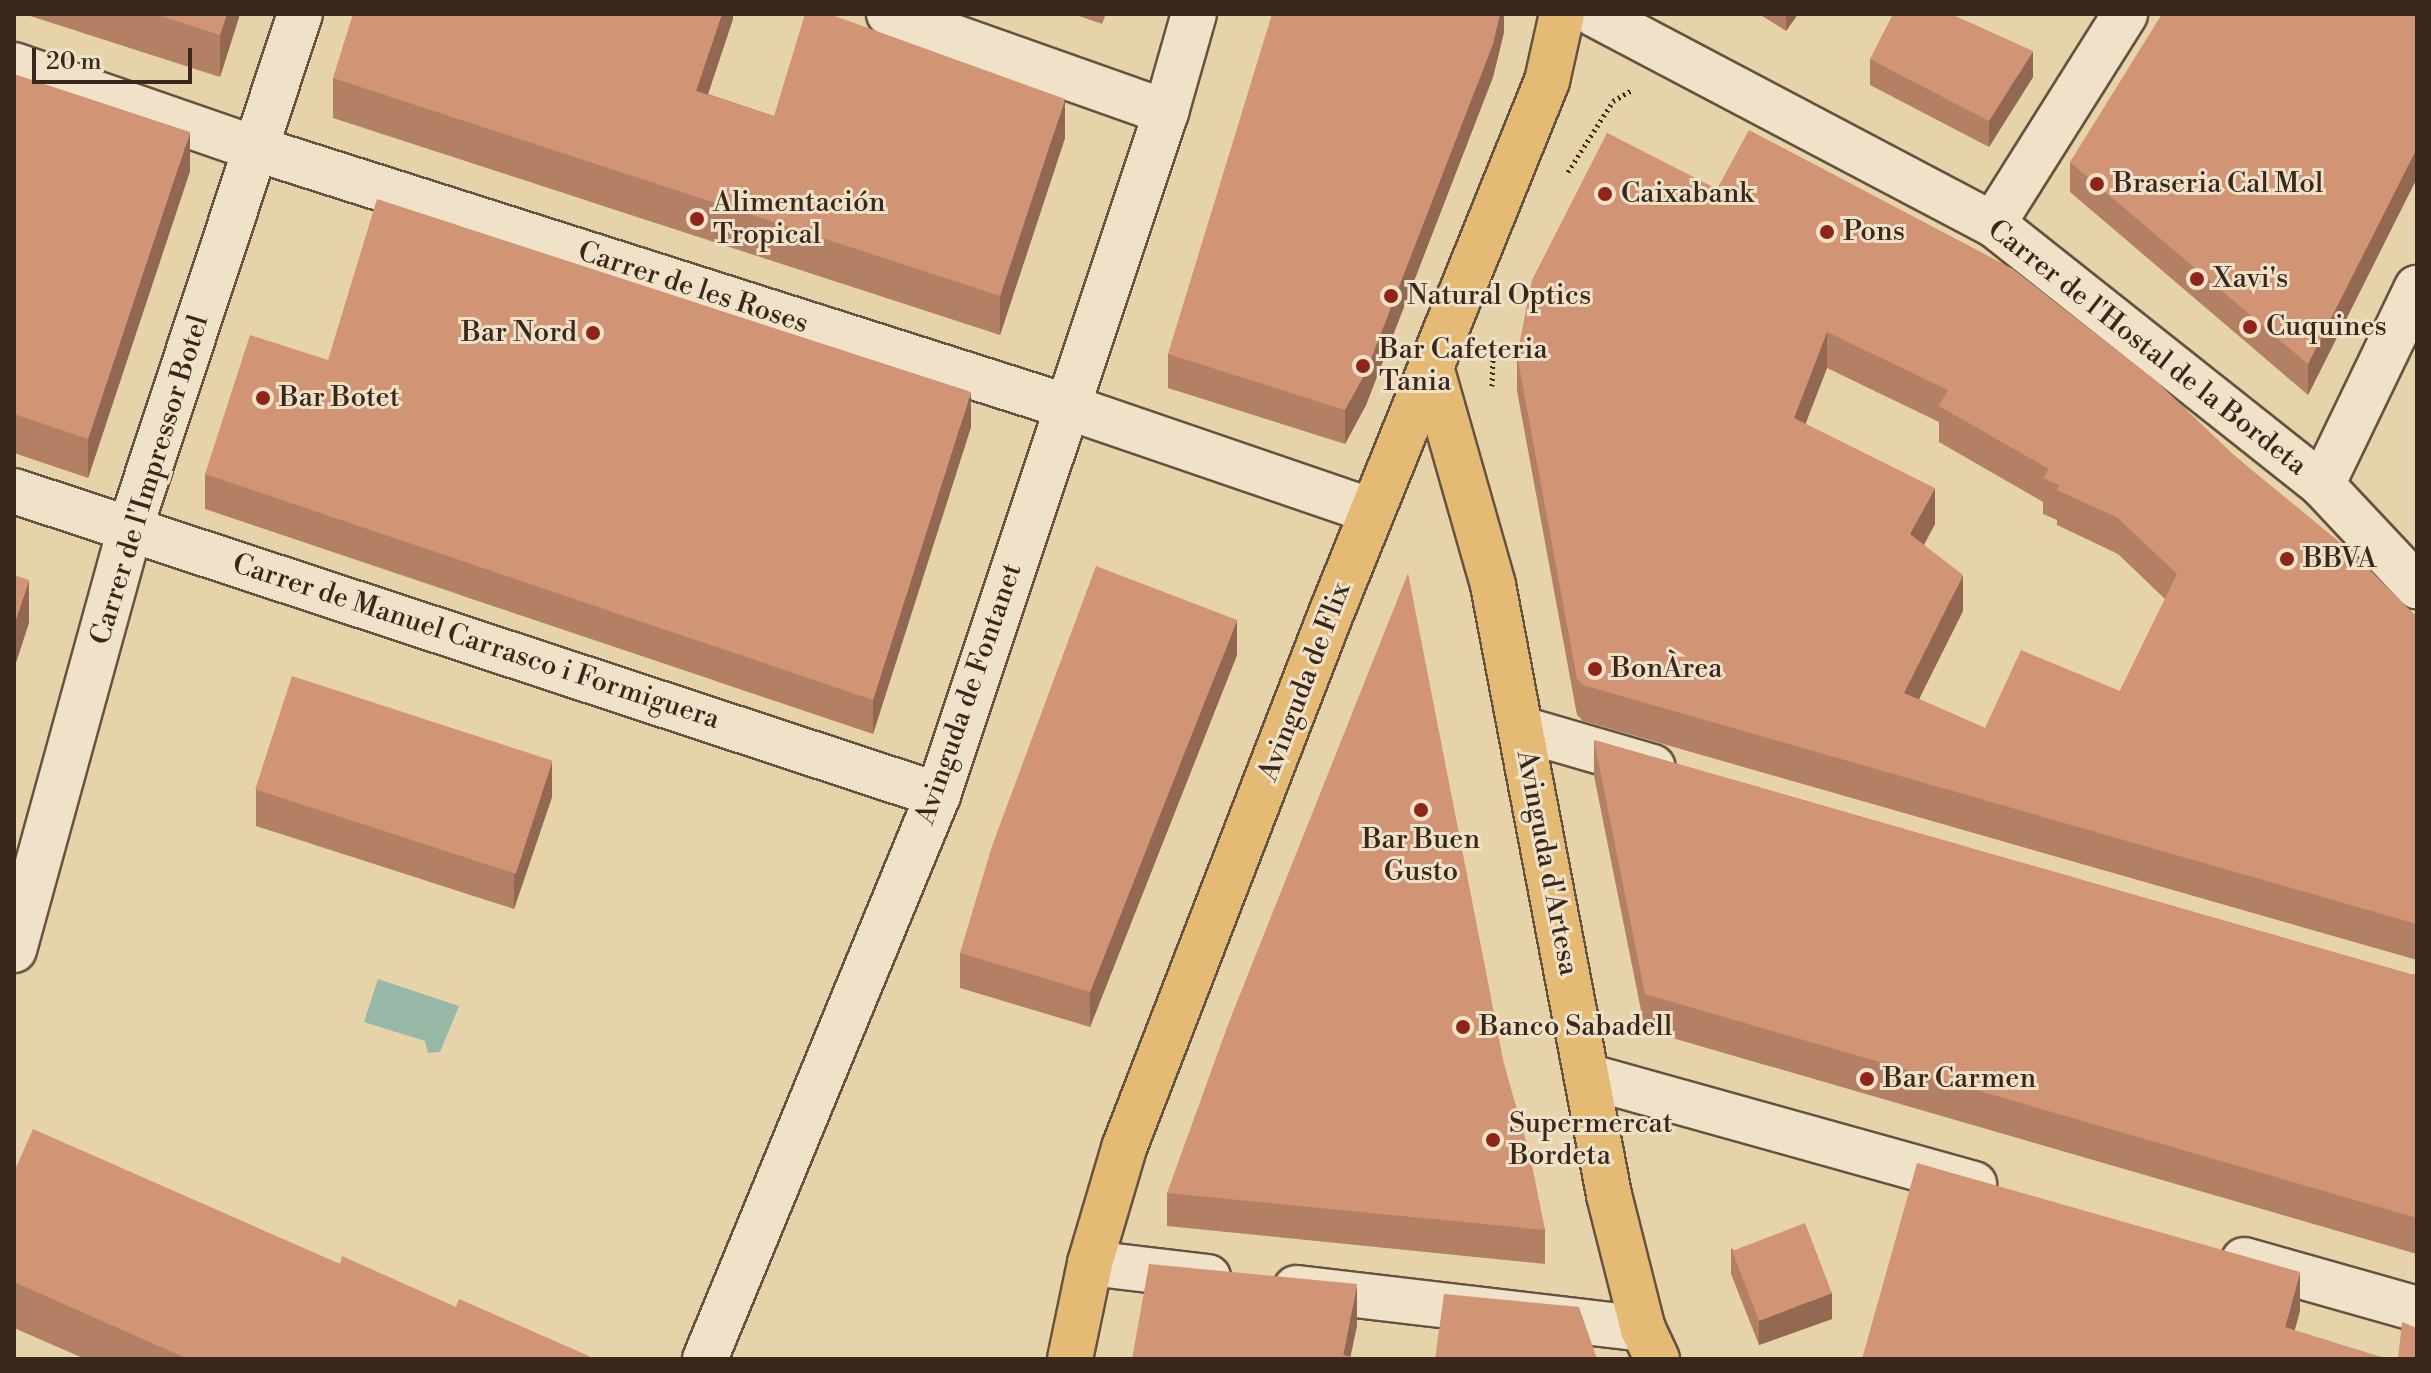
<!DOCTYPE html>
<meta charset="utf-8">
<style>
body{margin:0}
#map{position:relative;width:2431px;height:1373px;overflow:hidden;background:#e7d3aa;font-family:"Libre Bodoni",serif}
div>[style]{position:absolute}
.water>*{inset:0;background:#97b8a6}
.path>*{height:5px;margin-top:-2.5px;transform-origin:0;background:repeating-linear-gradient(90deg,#3a271c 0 2px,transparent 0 6px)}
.roads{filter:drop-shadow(2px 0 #655240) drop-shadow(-2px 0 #655240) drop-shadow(0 2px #655240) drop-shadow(0 -2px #655240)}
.minor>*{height:44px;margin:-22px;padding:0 22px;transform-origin:22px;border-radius:22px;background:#efe2c8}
.major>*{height:44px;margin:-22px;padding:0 22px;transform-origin:22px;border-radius:22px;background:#e4ba75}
.wall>*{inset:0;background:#b48065}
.shaded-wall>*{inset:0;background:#926852}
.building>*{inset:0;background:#d19575;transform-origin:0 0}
.dots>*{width:22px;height:22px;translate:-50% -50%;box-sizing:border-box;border:4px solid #efe2c8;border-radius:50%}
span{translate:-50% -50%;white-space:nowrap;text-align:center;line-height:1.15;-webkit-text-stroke:6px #efe2c8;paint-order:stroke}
.poi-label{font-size:28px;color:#3a271c}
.left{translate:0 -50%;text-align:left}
.right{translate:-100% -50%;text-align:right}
.street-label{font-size:28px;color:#3a271c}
.frame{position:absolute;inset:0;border:16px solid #3a271c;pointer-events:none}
.scale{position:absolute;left:32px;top:48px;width:160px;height:36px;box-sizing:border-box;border:4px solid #3a271c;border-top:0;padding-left:10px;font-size:24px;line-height:28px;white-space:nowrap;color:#3a271c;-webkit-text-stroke:6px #efe2c8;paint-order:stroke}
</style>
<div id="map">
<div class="water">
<i style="clip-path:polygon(378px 979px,459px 1006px,440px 1052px,428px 1053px,425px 1041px,364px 1022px)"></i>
</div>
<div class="path">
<i style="left:1568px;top:172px;width:84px;rotate:-57.6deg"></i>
<i style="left:1613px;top:101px;width:22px;rotate:-30deg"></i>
<i style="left:1492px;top:386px;width:34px;rotate:-88deg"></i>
</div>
<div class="roads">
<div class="minor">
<i style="left:889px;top:14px;width:294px;rotate:19.5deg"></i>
<i style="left:1594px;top:14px;width:451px;rotate:27.8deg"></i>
<i style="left:1993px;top:224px;width:420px;rotate:38.4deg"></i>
<i style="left:2322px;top:485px;width:139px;rotate:46.8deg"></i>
<i style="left:14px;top:65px;width:257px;rotate:19.1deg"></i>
<i style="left:257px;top:149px;width:848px;rotate:17.64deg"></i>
<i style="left:1065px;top:406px;width:324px;rotate:18.9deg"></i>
<i style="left:1993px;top:224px;width:248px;rotate:-57.8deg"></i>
<i style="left:2322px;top:485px;width:219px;rotate:-64.3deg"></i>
<i style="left:14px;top:491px;width:973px;rotate:18.21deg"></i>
<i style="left:1522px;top:729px;width:136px;rotate:16.2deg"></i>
<i style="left:14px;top:950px;width:438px;rotate:-74.6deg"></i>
<i style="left:130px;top:528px;width:541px;rotate:-71.7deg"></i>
<i style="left:1587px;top:1076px;width:402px;rotate:15.6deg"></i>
<i style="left:2244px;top:1260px;width:180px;rotate:15.8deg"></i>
<i style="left:1090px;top:1263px;width:119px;rotate:6.8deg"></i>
<i style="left:1296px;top:1288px;width:349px;rotate:6.7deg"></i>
<i style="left:705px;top:1359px;width:610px;rotate:-67.55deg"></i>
<i style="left:938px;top:795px;width:720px;rotate:-71.54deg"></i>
<i style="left:1166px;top:112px;width:102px;rotate:-74.1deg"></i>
</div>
<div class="major">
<i style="left:1431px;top:367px;width:227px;rotate:74.1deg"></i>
<i style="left:1493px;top:585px;width:621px;rotate:79.23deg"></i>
<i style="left:1609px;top:1195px;width:138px;rotate:75.8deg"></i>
<i style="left:1643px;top:1329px;width:33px;rotate:65deg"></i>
<i style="left:1070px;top:1359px;width:98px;rotate:-78.2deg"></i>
<i style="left:1090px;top:1263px;width:120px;rotate:-73.5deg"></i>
<i style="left:1124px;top:1148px;width:576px;rotate:-68.83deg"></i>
<i style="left:1332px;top:611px;width:572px;rotate:-67.92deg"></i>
<i style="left:1547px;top:81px;width:69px;rotate:-77.4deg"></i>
</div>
</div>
<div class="wall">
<i style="clip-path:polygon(24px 14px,240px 14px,220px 77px)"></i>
<i style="clip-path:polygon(733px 14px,733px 19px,708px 94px,774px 116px,1065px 138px,1000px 335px,333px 118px,333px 78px)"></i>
<i style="clip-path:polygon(1073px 14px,1106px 14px,1102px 24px)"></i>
<i style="clip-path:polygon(1504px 14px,1504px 32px,1493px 77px,1366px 405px,1345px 444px,1168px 388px,1168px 354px)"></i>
<i style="clip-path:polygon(1759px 14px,1798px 14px,1786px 31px)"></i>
<i style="clip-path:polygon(2417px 14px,2417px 178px,2308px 395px,2070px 192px,2070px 162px)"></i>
<i style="clip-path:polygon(1870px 59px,2033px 77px,1989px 147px,1870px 85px)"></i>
<i style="clip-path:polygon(14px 74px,190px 171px,88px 478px,14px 453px)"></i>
<i style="clip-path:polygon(evenodd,1607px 133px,2235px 456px,2417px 617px,2417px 960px,1583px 721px,1577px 715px,1517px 391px,1517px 355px,1607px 133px,1827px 368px,1939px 422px,1939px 442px,2043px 502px,2043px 514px,2057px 520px,2057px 525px,2118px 554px,2165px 599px,2120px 691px,1985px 728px,1919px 699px,1963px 611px,1924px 545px,1935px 524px,1805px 424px,1827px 368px)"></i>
<i style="clip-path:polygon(971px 427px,873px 734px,205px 509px,205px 474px)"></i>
<i style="clip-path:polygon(1237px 655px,1090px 1027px,960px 988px,960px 953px)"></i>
<i style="clip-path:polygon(1594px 740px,2410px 974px,2417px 974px,2417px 1254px,1645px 1030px,1594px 776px)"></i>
<i style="clip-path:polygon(256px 789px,552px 797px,514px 909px,256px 826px)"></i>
<i style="clip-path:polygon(1504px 1064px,1545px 1230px,1545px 1264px,1167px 1226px,1167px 1193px)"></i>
<i style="clip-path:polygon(14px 1172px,340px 1264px,589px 1359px,85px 1359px,14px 1328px)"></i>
<i style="clip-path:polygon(1731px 1248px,1832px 1319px,1759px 1345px,1731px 1274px)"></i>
</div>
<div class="shaded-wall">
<i style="clip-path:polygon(227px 14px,240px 14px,220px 77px,220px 35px)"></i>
<i style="clip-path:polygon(722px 14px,733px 14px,733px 19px,696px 130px,696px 91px)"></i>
<i style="clip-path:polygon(1500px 14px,1504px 14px,1504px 32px,1493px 77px,1366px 405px,1345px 444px,1345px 410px)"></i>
<i style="clip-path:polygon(1786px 14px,1798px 14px,1786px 31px)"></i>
<i style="clip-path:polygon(2033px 51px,2033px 77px,1989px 147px,1989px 121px)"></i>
<i style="clip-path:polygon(1065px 99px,1065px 138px,1000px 335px,1000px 296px)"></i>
<i style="clip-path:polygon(190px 132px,190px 171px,88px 478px,88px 439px)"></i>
<i style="clip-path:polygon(2417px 148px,2417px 178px,2308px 395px,2308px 364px)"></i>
<i style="clip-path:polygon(1827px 332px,1827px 368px,1794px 454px,1794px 418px)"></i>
<i style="clip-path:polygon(971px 392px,971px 427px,873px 734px,873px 700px)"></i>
<i style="clip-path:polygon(1935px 488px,1935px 524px,1910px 570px,1910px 534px)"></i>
<i style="clip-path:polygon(1963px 575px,1963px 611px,1904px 729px,1904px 693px)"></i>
<i style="clip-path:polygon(29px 580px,29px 623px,14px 669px,14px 625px)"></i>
<i style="clip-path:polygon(1237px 620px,1237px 655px,1090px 1027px,1090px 992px)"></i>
<i style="clip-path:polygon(552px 761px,552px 797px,514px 909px,514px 873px)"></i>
<i style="clip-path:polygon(2300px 1272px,2300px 1311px,2287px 1359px,2285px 1327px)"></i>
<i style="clip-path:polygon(1357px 1284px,1357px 1326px,1350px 1359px,1343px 1355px)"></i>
<i style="clip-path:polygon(1832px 1293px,1832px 1319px,1759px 1345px,1759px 1320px)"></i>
</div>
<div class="building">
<i style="clip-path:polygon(155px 14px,227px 14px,220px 35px)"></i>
<i style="clip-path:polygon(353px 14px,722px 14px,696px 91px,774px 116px,805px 14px,829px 14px,1065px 99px,1000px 296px,333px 78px)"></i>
<i style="clip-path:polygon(1272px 14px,1500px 14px,1493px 44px,1366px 372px,1345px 410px,1168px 354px)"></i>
<i style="clip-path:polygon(1893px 14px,1951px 14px,2033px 51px,1989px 121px,1870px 59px)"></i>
<i style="clip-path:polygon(2162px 14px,2417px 14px,2417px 148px,2308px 364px,2070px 162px)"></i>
<i style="clip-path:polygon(14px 74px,190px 132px,88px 439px,14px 414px)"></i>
<i style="clip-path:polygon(evenodd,1749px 130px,2013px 269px,2155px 380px,2235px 456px,2354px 554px,2417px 617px,2417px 924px,1583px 685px,1577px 679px,1517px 355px,1532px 280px,1607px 133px,1717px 189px,1749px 130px,1827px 332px,1948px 390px,1939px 406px,2049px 469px,2043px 478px,2059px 485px,2057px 490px,2118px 518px,2177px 574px,2120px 691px,2021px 650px,1985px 728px,1904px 693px,1963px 575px,1910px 534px,1935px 488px,1794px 418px,1827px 332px)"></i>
<i style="clip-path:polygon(377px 199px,971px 392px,873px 700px,205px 474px,250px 335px,328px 360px)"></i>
<i style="clip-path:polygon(1096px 566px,1237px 620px,1090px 992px,960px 953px,992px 846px)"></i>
<i style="clip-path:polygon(1408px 573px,1504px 1064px,1530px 1155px,1545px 1230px,1167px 1193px,1229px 1022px)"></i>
<i style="clip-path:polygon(14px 575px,29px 580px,14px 625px)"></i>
<i style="left:292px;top:676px;width:274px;height:119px;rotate:18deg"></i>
<i style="clip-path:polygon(1594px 740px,2410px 974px,2417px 974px,2417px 1218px,1645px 994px)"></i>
<i style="clip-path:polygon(33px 1129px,340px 1264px,342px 1256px,456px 1307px,459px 1299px,589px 1356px,588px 1359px,188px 1359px,14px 1282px,14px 1172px)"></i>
<i style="clip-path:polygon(1917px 1163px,2300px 1272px,2285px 1327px,2388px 1359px,1862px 1359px)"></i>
<i style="left:1805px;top:1223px;width:75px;height:78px;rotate:69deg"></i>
<i style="clip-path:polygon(1149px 1264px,1357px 1284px,1343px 1355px,1363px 1359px,1132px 1359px)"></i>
<i style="clip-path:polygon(1444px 1294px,1579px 1307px,1597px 1359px,1435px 1359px)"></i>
<i style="clip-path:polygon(2402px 1322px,2417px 1328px,2417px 1359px,2398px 1359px)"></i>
</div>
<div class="dots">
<i style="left:2097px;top:184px;background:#8f2418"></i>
<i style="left:1605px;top:194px;background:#8f2418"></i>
<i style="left:697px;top:219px;background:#8f2418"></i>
<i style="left:1827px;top:232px;background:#8f2418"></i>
<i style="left:2197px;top:279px;background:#8f2418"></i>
<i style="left:1391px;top:296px;background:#8f2418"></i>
<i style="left:2250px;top:327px;background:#8f2418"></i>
<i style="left:593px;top:333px;background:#8f2418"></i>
<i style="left:1363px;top:366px;background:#8f2418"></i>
<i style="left:263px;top:398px;background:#8f2418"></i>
<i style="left:2287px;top:559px;background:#8f2418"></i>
<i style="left:1595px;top:669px;background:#8f2418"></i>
<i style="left:1421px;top:810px;background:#8f2418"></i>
<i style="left:1463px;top:1027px;background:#8f2418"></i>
<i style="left:1867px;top:1079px;background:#8f2418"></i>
<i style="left:1493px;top:1140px;background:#8f2418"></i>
</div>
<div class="poi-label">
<span class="left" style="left:2113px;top:184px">Braseria Cal Mol</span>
<span class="left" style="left:1621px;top:194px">Caixabank</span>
<span class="left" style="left:713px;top:219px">Alimentación<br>Tropical</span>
<span class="left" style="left:1843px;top:232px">Pons</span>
<span class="left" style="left:2213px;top:279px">Xavi's</span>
<span class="left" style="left:1407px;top:296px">Natural Optics</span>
<span class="left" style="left:2266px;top:327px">Cuquines</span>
<span class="right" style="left:577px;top:333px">Bar Nord</span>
<span class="left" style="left:1379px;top:366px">Bar Cafeteria<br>Tania</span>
<span class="left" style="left:279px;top:398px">Bar Botet</span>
<span class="left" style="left:2303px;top:559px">BBVA</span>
<span class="left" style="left:1611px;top:669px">BonÀrea</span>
<span style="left:1421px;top:856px">Bar Buen<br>Gusto</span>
<span class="left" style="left:1479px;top:1027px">Banco Sabadell</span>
<span class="left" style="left:1883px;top:1079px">Bar Carmen</span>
<span class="left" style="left:1509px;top:1140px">Supermercat<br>Bordeta</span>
</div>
<div class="street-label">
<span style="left:693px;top:288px;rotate:18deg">Carrer de les Roses</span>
<span style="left:2147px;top:348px;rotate:38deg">Carrer de l'Hostal de la Bordeta</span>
<span style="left:150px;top:480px;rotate:-73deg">Carrer de l'Impressor Botel</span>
<span style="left:476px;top:642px;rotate:18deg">Carrer de Manuel Carrasco i Formiguera</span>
<span style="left:1305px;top:682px;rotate:-69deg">Avinguda de Flix</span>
<span style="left:969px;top:694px;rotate:-71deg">Avinguda de Fontanet</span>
<span style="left:1547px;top:863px;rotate:79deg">Avinguda d'Artesa</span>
</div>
<div class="frame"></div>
<div class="scale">20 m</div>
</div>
